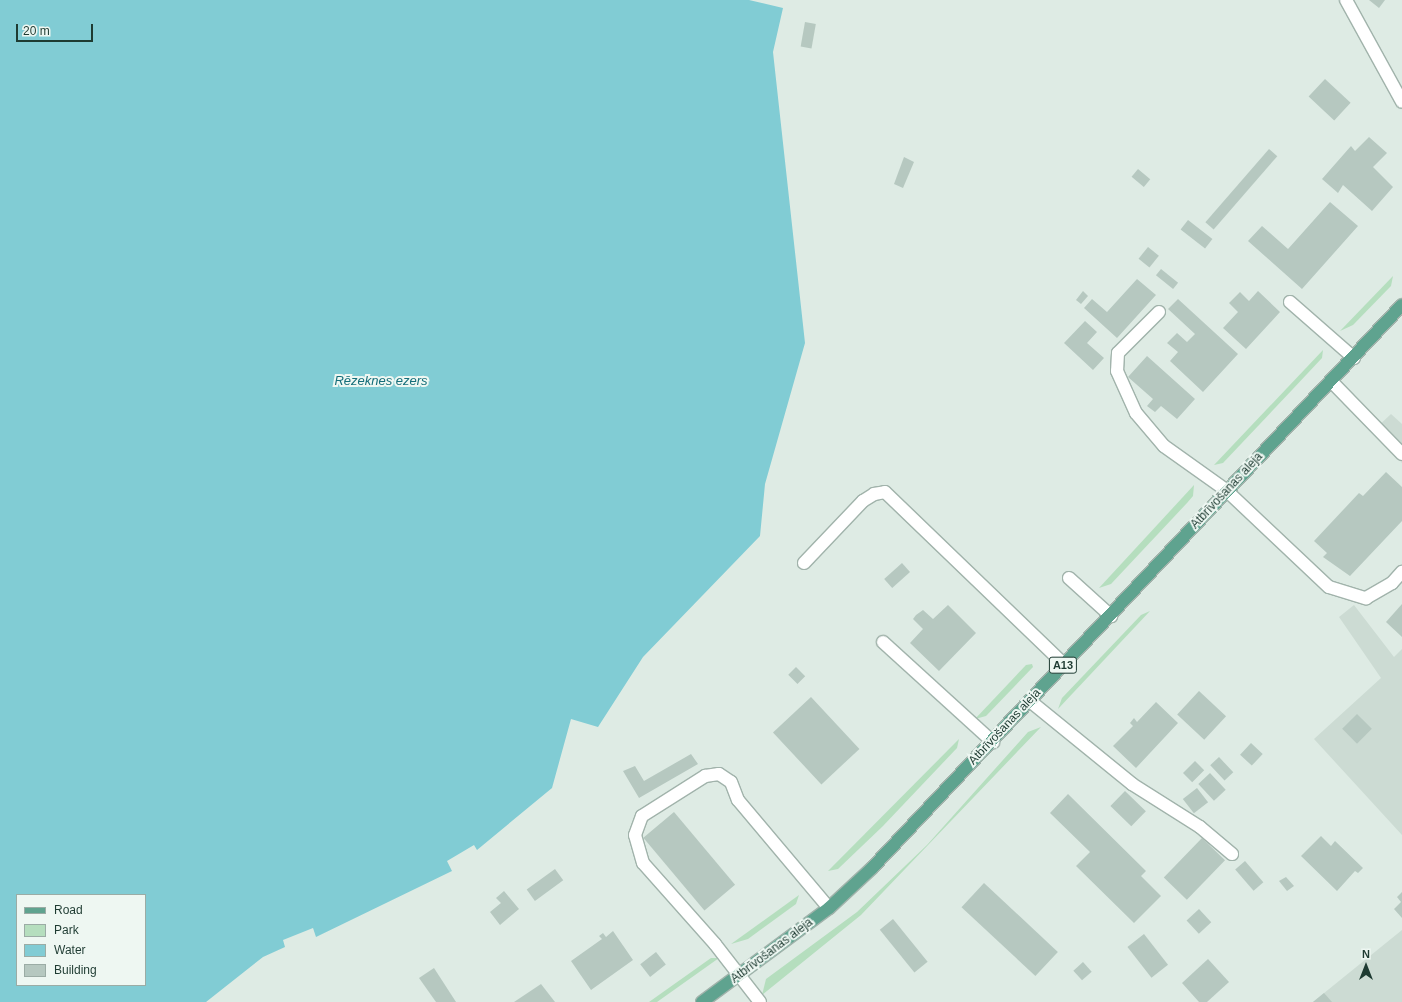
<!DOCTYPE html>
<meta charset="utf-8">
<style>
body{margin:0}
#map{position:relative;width:1402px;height:1002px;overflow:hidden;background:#deebe4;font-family:Helvetica,sans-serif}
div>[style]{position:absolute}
.built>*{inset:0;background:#ccdbd3}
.green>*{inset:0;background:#b5debe}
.water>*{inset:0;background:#81ccd4}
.building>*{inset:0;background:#b6c8c0;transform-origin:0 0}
.roads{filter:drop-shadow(1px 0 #a1b3ab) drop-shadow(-1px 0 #a1b3ab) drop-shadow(0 1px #a1b3ab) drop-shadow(0 -1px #a1b3ab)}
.lane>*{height:12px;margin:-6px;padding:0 6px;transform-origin:6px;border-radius:6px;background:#fff}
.primary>*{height:12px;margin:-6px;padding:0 6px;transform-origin:6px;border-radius:6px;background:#5fa38f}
span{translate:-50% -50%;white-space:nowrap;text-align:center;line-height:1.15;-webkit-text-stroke:4px #eef7f2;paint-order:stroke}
.shield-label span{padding:1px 3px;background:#eef7f2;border:1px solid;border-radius:3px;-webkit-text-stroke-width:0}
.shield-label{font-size:11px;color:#1e3b32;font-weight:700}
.street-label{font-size:12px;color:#1e3b32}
.water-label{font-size:13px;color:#156e7a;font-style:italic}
.legend{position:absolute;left:16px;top:894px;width:130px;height:92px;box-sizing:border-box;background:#eef7f2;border:1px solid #9baca5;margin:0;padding:5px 7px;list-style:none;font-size:12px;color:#1e3b32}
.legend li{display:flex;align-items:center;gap:8px;height:20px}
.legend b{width:20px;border:1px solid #9baca5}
.north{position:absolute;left:1346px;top:946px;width:40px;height:40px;-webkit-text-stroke:3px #eef7f2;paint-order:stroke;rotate:0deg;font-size:11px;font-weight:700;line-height:16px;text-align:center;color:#1e3b32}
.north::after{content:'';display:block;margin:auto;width:14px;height:18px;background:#1e3b32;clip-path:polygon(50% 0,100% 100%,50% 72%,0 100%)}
.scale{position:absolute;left:16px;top:24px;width:77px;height:18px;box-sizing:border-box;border:2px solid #1e3b32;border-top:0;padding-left:5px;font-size:12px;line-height:14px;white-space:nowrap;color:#1e3b32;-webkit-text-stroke:3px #eef7f2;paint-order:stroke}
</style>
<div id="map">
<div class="built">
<i style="clip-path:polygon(1391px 414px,1402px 424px,1402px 463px,1373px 431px)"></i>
<i style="clip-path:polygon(1354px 605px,1394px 657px,1402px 649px,1402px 835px,1314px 739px,1381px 678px,1339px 617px)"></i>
<i style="clip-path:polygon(1402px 930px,1402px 1002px,1313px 1002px)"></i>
</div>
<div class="green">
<i style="clip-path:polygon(1393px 276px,1391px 286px,1353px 325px,1340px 331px)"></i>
<i style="clip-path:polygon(1323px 350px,1322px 358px,1292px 390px,1223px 463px,1214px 465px)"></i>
<i style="clip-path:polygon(1194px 485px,1193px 496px,1187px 503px,1111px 584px,1099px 588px)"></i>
<i style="clip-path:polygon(1150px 611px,1058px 709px,1062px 698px,1141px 615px)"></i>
<i style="clip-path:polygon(1032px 664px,1033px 667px,986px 716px,975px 719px,1026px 665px)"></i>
<i style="clip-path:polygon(1041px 727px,861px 915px,762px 995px,766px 979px,857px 912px,927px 845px,1028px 732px)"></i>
<i style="clip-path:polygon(959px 739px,957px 748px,883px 826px,838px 869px,828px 871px)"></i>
<i style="clip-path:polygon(799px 895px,796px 904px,748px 939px,731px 944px)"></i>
<i style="clip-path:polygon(711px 958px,719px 958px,657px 1002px,649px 1002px)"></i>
</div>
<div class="water">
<i style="clip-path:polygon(evenodd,0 0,749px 0,783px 8px,773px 52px,805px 343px,765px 484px,760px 536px,643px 657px,598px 727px,571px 719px,552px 788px,477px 850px,474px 845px,447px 861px,452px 871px,316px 937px,313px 928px,283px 940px,285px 947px,263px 957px,206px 1002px,0 1002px,0 0,17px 895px,145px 895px,145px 985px,17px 985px,17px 895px)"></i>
</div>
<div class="building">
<i style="clip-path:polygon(1369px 0,1385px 0,1379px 8px)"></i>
<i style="left:805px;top:22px;width:11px;height:25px;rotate:10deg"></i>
<i style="left:1325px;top:79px;width:35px;height:24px;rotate:43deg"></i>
<i style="clip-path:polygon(1369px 137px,1387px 153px,1373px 167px,1393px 187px,1372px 211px,1343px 185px,1338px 193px,1322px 179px,1351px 146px,1355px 151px)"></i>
<i style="left:1269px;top:149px;width:11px;height:97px;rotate:41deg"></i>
<i style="clip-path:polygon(904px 157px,914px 162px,903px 188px,894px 184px)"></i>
<i style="left:1138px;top:169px;width:16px;height:10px;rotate:40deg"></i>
<i style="clip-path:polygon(1330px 202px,1358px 226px,1302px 289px,1248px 241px,1262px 226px,1288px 249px)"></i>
<i style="left:1188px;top:220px;width:31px;height:12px;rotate:38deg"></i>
<i style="left:1148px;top:247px;width:14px;height:15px;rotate:39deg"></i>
<i style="left:1161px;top:269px;width:22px;height:8px;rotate:39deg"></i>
<i style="clip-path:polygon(1137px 279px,1156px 295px,1117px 338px,1084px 308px,1092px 299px,1107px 312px)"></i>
<i style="clip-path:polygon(1083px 291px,1088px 296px,1081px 304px,1076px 300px)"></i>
<i style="clip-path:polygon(1258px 291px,1280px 312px,1246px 349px,1223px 328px,1238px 312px,1229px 303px,1240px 292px,1249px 301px)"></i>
<i style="clip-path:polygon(1178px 299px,1238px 354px,1203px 392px,1170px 361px,1178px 352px,1167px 343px,1177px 333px,1187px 342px,1195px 334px,1168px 309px)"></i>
<i style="clip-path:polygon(1085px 321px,1097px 332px,1087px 343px,1104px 358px,1093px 370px,1064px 343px)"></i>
<i style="clip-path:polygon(1147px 356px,1195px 399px,1177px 419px,1161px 406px,1155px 412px,1147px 406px,1153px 399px,1128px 377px)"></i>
<i style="clip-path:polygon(1386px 472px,1402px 487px,1402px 521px,1350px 576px,1323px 557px,1327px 553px,1314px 541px,1359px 493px,1363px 496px)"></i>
<i style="left:902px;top:563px;width:12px;height:24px;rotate:48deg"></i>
<i style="clip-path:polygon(1402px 604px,1402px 637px,1386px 622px)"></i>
<i style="clip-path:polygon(948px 605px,976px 633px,939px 671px,910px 643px,923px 629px,913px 619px,916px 615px,923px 610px,933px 619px)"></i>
<i style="left:796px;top:667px;width:13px;height:11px;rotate:45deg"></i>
<i style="left:1199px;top:691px;width:37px;height:32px;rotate:43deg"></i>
<i style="left:811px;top:697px;width:71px;height:52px;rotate:47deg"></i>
<i style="clip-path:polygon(1156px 702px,1178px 723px,1136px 768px,1113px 746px,1133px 726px,1130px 723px,1134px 718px,1137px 722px)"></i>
<i style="left:1357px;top:714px;width:21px;height:21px;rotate:45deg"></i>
<i style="left:1251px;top:743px;width:16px;height:16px;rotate:43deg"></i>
<i style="clip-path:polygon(691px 754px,698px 764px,639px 798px,623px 771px,635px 766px,644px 781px)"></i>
<i style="left:1219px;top:757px;width:21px;height:12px;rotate:47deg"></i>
<i style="left:1195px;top:761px;width:13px;height:17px;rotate:45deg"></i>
<i style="left:1210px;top:773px;width:23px;height:16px;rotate:47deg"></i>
<i style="left:1197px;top:788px;width:18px;height:18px;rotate:52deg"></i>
<i style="left:1125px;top:791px;width:29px;height:21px;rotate:44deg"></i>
<i style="clip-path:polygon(1068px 794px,1146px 871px,1141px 876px,1161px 896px,1134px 923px,1076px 866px,1090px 852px,1050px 813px)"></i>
<i style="left:674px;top:812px;width:95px;height:40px;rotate:50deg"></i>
<i style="clip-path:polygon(1321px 836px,1331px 846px,1335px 841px,1363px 868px,1358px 873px,1355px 871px,1337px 891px,1301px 856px)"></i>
<i style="left:1202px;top:838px;width:32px;height:55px;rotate:44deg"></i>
<i style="left:1245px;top:861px;width:28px;height:13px;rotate:49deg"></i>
<i style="left:555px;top:869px;width:14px;height:35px;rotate:54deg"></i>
<i style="clip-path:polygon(1286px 877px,1294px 886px,1287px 891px,1279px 881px)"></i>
<i style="left:984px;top:883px;width:101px;height:33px;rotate:43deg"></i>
<i style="clip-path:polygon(504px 891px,519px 909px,500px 925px,490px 912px,501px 903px,496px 898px)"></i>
<i style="clip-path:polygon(1402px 892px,1402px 918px,1394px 909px,1401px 902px,1397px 897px)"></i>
<i style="left:1199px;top:909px;width:18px;height:17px;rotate:47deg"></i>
<i style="left:893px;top:919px;width:55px;height:17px;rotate:51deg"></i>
<i style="clip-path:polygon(613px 931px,633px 960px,591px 990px,571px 961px,602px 939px,599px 936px,603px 933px,606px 937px)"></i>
<i style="left:1144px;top:934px;width:39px;height:21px;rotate:52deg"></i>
<i style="left:656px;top:952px;width:16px;height:20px;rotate:52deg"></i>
<i style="clip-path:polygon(1208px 959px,1229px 982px,1207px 1002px,1199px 1002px,1182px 983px)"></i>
<i style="left:1083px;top:962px;width:13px;height:13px;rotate:48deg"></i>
<i style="clip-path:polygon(434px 968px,456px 1002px,436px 1002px,419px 978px)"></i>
<i style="clip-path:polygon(541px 984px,555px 1002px,514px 1002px)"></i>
<i style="clip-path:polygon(1324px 993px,1332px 1002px,1313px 1002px)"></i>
</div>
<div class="roads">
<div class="lane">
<i style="left:1346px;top:0;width:116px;rotate:61.2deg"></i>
<i style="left:1290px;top:302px;width:85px;rotate:41.2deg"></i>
<i style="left:1159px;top:312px;width:58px;rotate:135deg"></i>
<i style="left:1118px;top:353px;width:18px;rotate:93deg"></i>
<i style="left:1117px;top:371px;width:46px;rotate:65.7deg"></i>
<i style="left:1136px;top:413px;width:43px;rotate:49.7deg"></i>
<i style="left:1164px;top:446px;width:77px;rotate:35.5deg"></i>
<i style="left:1227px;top:491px;width:140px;rotate:43.3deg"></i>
<i style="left:1329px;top:587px;width:39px;rotate:17deg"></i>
<i style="left:1366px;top:598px;width:30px;rotate:-30deg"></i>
<i style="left:1392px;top:583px;width:15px;rotate:-48deg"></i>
<i style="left:1331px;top:381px;width:102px;rotate:45.8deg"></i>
<i style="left:804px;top:563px;width:86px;rotate:-46.4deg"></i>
<i style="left:863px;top:501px;width:13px;rotate:-32deg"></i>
<i style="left:874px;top:494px;width:11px;rotate:-10deg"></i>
<i style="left:885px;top:492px;width:248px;rotate:43.9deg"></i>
<i style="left:1069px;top:578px;width:57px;rotate:42.1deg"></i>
<i style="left:883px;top:642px;width:149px;rotate:42.3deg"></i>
<i style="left:1030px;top:701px;width:132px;rotate:39.1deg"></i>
<i style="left:1132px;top:784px;width:80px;rotate:32.3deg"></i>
<i style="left:1200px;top:827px;width:42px;rotate:40.2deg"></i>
<i style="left:760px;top:1002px;width:73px;rotate:-127.8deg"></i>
<i style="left:715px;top:944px;width:108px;rotate:-131.6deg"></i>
<i style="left:643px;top:863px;width:29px;rotate:-106deg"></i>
<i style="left:635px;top:835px;width:20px;rotate:-70deg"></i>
<i style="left:642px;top:816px;width:75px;rotate:-32.4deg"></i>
<i style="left:705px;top:776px;width:14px;rotate:-8deg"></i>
<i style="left:719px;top:774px;width:14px;rotate:34deg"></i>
<i style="left:731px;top:782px;width:19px;rotate:69deg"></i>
<i style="left:738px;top:800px;width:141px;rotate:49.9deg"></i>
</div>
<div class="primary">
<i style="left:702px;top:1002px;width:158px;rotate:-36.5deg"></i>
<i style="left:829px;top:908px;width:59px;rotate:-42.9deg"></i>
<i style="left:872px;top:868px;width:773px;rotate:-46.73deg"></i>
</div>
</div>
<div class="shield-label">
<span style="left:1063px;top:665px">A13</span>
</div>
<div class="street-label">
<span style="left:1227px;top:491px;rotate:-47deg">Atbrīvošanas aleja</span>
<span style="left:1005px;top:727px;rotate:-47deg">Atbrīvošanas aleja</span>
<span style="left:772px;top:951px;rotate:-37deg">Atbrīvošanas aleja</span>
</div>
<div class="water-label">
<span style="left:381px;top:381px">Rēzeknes ezers</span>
</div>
<ul class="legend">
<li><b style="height:5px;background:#5fa38f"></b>Road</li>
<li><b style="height:11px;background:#b5debe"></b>Park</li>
<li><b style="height:11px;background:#81ccd4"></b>Water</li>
<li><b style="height:11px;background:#b6c8c0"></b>Building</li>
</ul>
<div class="north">N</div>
<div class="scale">20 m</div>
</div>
